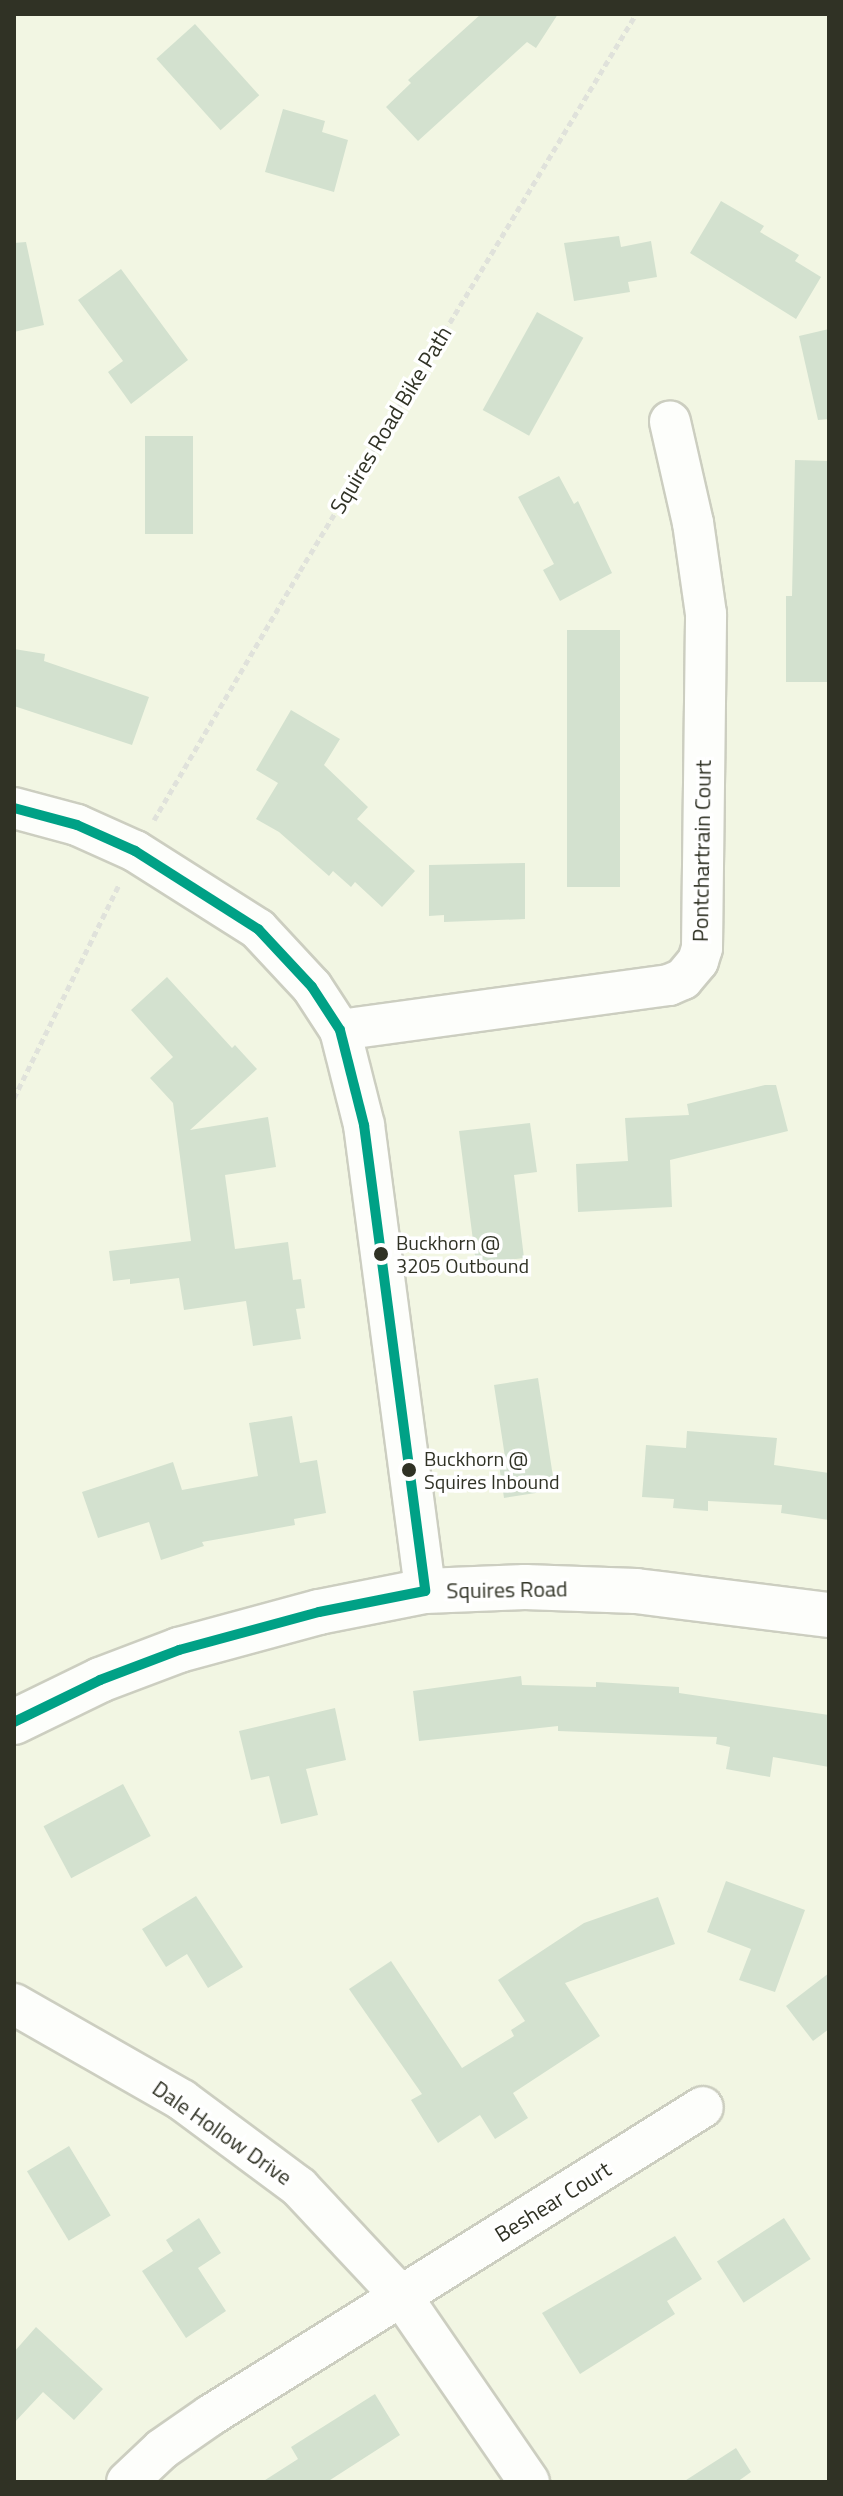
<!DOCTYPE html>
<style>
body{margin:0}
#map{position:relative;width:843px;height:2496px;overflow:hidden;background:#f2f6e3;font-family:"Titillium Web",sans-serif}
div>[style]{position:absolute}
.building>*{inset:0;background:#d3e1cf;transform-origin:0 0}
.path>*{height:5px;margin-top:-2.5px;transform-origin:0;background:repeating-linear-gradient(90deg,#e0e2db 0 6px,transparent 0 10px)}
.roads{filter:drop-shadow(2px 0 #cccec0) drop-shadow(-2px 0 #cccec0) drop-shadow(0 2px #cccec0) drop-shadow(0 -2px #cccec0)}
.minor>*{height:40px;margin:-20px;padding:0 20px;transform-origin:20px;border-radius:20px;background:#fdfefb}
.tertiary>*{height:44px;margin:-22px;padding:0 22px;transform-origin:22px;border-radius:22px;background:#fdfefb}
.bus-1>*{height:10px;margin:-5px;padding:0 5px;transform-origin:5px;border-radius:5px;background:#00a186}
.dots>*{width:22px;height:22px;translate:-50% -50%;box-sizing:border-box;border:4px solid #fff;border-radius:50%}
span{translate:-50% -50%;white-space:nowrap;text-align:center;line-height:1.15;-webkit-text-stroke:7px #fff;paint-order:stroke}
.bus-label{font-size:20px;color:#303225}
.left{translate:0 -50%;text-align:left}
.street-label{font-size:22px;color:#303225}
.frame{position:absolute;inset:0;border:16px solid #303225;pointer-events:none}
</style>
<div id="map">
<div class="building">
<i style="clip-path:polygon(481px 14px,558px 14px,536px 48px,527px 42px,418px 141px,386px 107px,411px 83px,408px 80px)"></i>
<i style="left:195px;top:24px;width:96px;height:52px;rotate:48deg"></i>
<i style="clip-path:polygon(283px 109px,325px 121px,322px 132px,348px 140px,334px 192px,265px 172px)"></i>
<i style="clip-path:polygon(721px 201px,764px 226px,760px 232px,799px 255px,795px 261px,821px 277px,796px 319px,690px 253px)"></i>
<i style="clip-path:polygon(619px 236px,621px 247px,651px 241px,657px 277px,628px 282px,630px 292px,574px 301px,564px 243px)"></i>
<i style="clip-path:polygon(26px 242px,44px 325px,14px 332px,14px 243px)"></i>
<i style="clip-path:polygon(121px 269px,188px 360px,131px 404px,108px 372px,123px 361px,78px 300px)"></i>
<i style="left:537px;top:312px;width:53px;height:112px;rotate:29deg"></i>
<i style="clip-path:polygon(829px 329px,829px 419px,818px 420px,799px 336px)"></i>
<i style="left:145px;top:436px;width:48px;height:98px"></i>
<i style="clip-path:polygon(795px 460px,829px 461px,829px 682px,786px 682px,786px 596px,792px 596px)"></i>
<i style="clip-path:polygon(559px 476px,574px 504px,578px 501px,612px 573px,560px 601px,543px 570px,554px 564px,518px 497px)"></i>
<i style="left:567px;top:630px;width:53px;height:257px"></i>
<i style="clip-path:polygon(14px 649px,45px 654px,44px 661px,149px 697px,132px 745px,14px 706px)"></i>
<i style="clip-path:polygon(291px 710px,340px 739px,324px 765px,368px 807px,357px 819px,415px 871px,382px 907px,355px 882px,351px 887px,333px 871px,329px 876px,279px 832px,256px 819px,278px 783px,256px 770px)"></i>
<i style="clip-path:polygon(525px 863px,525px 919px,444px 922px,444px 915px,429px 916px,429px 865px)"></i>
<i style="clip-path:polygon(167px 977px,232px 1048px,235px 1045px,257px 1069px,190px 1130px,268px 1117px,276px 1167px,225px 1175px,235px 1249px,288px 1242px,293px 1280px,301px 1279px,305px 1308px,296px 1309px,301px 1339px,253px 1346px,246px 1301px,184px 1310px,179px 1278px,130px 1284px,130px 1279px,113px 1281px,109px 1251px,191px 1241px,173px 1103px,150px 1078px,173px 1057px,131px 1010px)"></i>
<i style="clip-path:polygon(765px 1085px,776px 1085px,788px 1131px,670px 1160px,672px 1207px,578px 1212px,576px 1164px,628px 1161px,625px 1118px,689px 1115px,687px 1104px)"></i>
<i style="clip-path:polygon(530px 1123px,537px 1172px,514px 1175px,524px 1258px,476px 1264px,459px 1131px)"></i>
<i style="clip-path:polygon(538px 1378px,555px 1490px,504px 1498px,498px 1458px,505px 1457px,494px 1385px)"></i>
<i style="clip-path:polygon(292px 1416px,300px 1463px,317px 1460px,326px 1513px,294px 1519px,295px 1525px,202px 1542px,204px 1546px,161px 1560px,149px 1522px,98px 1538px,82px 1492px,173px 1462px,182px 1490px,258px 1476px,249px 1423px)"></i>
<i style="clip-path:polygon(687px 1431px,777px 1438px,774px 1465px,829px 1473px,829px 1520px,781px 1513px,782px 1505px,708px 1501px,708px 1511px,673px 1508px,674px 1499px,642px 1497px,646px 1445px,686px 1448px)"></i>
<i style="clip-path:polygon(521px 1676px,522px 1685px,596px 1687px,596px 1682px,679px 1687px,679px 1693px,829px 1715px,829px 1767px,773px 1757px,770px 1777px,726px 1769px,730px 1747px,716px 1744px,717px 1737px,558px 1731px,558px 1726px,419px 1741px,413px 1691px)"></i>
<i style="clip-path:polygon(335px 1708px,346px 1760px,306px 1769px,318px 1815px,281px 1824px,269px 1776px,251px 1780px,239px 1731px)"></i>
<i style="left:123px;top:1784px;width:59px;height:90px;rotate:62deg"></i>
<i style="clip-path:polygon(726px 1881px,805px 1910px,775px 1992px,739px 1980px,751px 1949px,707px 1932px)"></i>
<i style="clip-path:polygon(196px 1896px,243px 1967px,208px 1988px,187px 1954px,166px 1967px,142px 1929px)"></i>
<i style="clip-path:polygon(658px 1897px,675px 1944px,565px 1983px,600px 2036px,513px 2093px,528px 2118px,495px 2139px,480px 2115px,438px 2143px,411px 2100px,422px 2094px,349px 1989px,391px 1961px,462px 2068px,514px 2036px,511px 2030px,525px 2021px,498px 1980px,584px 1923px)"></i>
<i style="clip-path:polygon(829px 1973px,829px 2029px,813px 2041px,786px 2006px)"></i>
<i style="left:69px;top:2146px;width:81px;height:49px;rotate:59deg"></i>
<i style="clip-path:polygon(199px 2218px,221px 2253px,198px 2268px,226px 2311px,186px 2338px,142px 2271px,173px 2251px,166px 2240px)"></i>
<i style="left:784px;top:2218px;width:49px;height:80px;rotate:57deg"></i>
<i style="clip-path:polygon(675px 2236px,702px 2279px,667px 2301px,675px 2314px,580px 2374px,542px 2313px)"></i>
<i style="clip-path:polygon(36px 2327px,103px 2389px,74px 2420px,43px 2392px,14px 2423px,14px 2352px)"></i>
<i style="clip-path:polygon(375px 2394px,400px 2435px,327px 2482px,262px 2482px,298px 2459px,291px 2447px)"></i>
<i style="clip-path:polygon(736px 2448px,751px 2472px,737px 2482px,683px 2482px)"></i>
</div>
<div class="path">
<i style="left:154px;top:820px;width:289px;rotate:-59.6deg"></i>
<i style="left:300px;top:571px;width:650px;rotate:-58.9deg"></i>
<i style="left:14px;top:1098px;width:237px;rotate:-63.8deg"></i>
</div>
<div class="roads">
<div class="minor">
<i style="left:14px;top:808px;width:65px;rotate:15.1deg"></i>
<i style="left:77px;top:825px;width:64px;rotate:24.1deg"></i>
<i style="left:135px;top:851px;width:146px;rotate:32.4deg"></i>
<i style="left:258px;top:929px;width:79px;rotate:47deg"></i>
<i style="left:312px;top:987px;width:51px;rotate:56.9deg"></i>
<i style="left:340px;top:1030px;width:98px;rotate:75.8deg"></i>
<i style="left:364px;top:1125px;width:470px;rotate:82.5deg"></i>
<i style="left:340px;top:1030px;width:332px;rotate:-7.8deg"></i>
<i style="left:669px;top:985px;width:15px;rotate:-23deg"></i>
<i style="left:683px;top:979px;width:23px;rotate:-50deg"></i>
<i style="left:698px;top:961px;width:14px;rotate:-73deg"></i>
<i style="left:702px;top:948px;width:334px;rotate:-89.3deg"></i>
<i style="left:706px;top:614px;width:92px;rotate:-98.1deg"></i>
<i style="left:693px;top:523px;width:104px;rotate:-102.8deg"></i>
<i style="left:14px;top:2004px;width:193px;rotate:29.7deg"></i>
<i style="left:182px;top:2100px;width:146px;rotate:36.6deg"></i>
<i style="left:299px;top:2187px;width:151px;rotate:46.9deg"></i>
<i style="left:402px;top:2297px;width:224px;rotate:55.5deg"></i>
<i style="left:127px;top:2482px;width:48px;rotate:-43.3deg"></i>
<i style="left:162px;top:2449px;width:60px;rotate:-34.8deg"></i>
<i style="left:211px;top:2415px;width:580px;rotate:-32.05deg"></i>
</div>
<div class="tertiary">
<i style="left:14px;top:1722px;width:96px;rotate:-26deg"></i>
<i style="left:100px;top:1680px;width:85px;rotate:-20.8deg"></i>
<i style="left:179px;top:1650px;width:145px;rotate:-15.2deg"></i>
<i style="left:319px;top:1612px;width:108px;rotate:-11.2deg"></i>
<i style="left:425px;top:1591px;width:100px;rotate:-2.3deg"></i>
<i style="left:525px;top:1587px;width:111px;rotate:2.1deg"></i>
<i style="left:636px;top:1591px;width:194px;rotate:7.1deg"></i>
</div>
</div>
<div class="bus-1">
<i style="left:14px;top:808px;width:65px;rotate:15.1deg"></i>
<i style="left:77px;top:825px;width:64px;rotate:24.1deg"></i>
<i style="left:135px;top:851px;width:146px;rotate:32.4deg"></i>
<i style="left:258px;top:929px;width:79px;rotate:47deg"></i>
<i style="left:312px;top:987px;width:51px;rotate:56.9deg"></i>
<i style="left:340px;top:1030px;width:98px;rotate:75.8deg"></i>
<i style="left:364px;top:1125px;width:470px;rotate:82.5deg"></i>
<i style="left:14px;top:1722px;width:96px;rotate:-26deg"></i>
<i style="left:100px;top:1680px;width:85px;rotate:-20.8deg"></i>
<i style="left:179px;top:1650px;width:145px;rotate:-15.2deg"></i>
<i style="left:319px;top:1612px;width:108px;rotate:-11.2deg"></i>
</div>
<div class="dots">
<i style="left:381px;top:1254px;background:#303225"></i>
<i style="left:409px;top:1470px;background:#303225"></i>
</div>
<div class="bus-label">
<span class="left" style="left:396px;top:1254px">Buckhorn @<br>3205 Outbound</span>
<span class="left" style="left:424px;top:1470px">Buckhorn @<br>Squires Inbound</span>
</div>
<div class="street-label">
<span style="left:391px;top:420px;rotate:-59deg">Squires Road Bike Path</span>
<span style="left:702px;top:851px;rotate:-89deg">Pontchartrain Court</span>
<span style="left:507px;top:1590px;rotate:-1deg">Squires Road</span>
<span style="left:222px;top:2133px;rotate:35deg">Dale Hollow Drive</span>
<span style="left:553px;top:2202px;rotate:-32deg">Beshear Court</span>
</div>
<div class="frame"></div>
</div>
